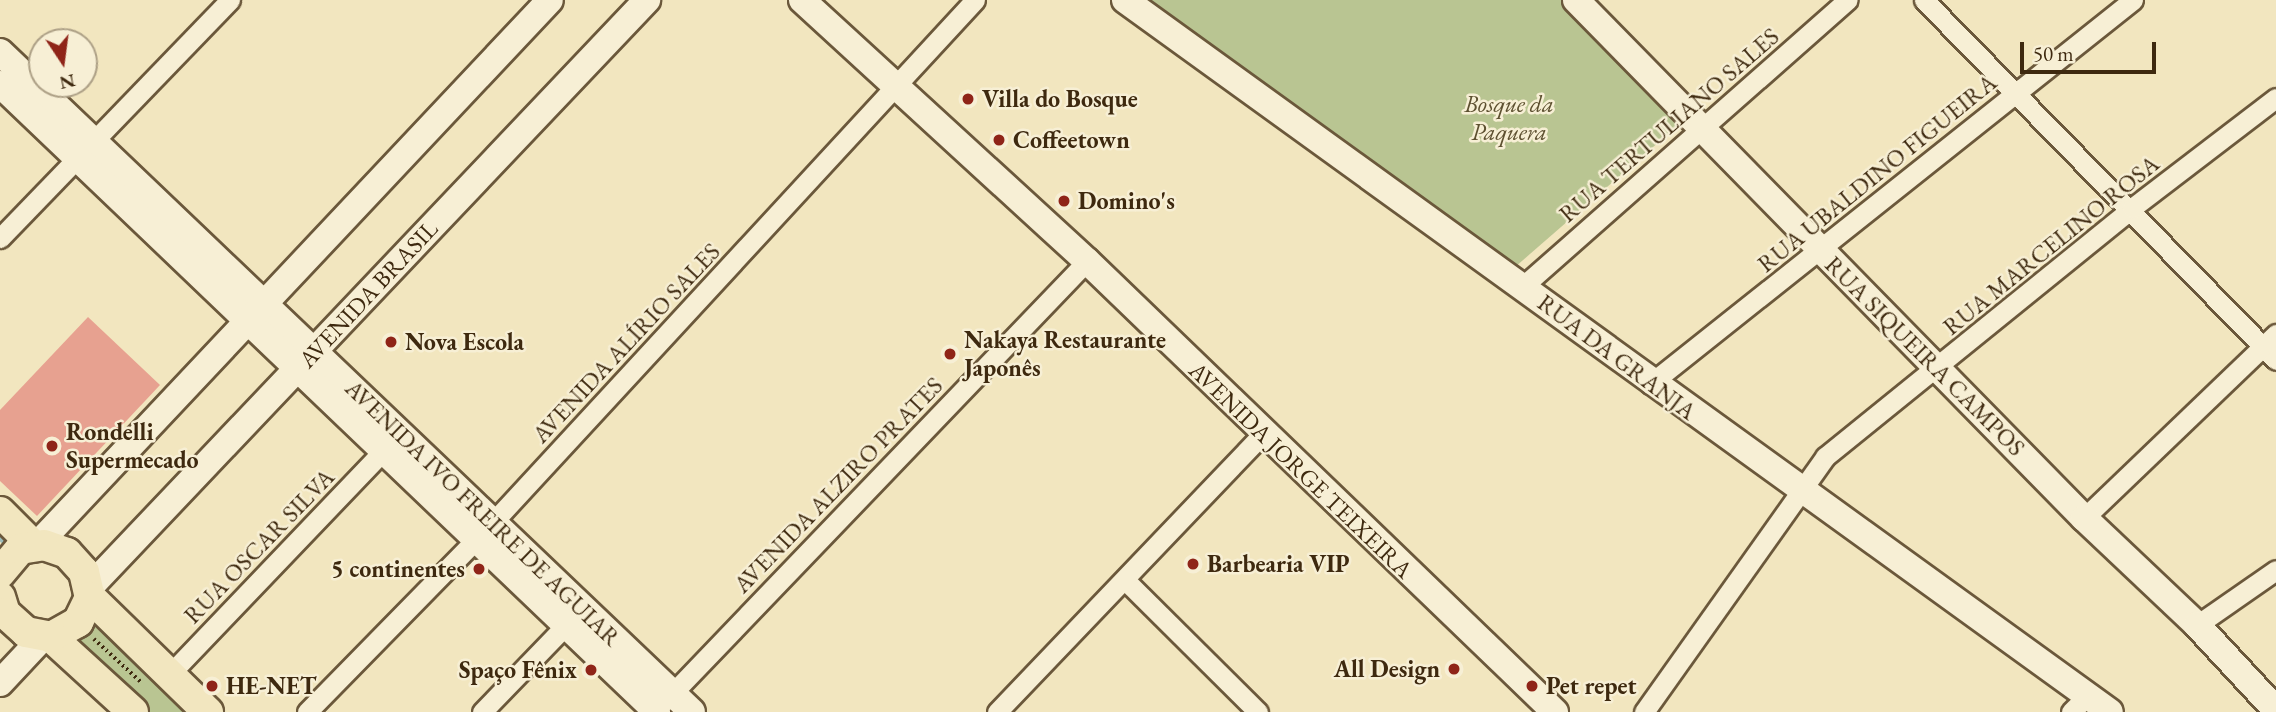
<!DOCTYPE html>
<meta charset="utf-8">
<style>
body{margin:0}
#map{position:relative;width:2276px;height:712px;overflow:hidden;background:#f2e6bf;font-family:"EB Garamond",serif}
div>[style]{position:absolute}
.green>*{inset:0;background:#b9c592}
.stream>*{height:5px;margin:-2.5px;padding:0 2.5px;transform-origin:2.5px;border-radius:2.5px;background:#9ebdbb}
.building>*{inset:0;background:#e7a190}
.path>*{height:3.5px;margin-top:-1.75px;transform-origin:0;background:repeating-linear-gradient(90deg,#3e290f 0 2px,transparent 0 5.5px)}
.roads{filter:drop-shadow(2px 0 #6b583b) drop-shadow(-2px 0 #6b583b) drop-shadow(0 2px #6b583b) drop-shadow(0 -2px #6b583b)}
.street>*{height:19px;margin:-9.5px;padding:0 9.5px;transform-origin:9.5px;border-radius:9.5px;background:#f7efd5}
.secondary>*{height:26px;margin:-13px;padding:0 13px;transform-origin:13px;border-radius:13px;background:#f7efd5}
.primary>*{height:30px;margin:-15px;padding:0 15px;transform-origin:15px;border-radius:15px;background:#f2e6bf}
.dots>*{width:19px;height:19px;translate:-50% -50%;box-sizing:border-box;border:4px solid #f7efd5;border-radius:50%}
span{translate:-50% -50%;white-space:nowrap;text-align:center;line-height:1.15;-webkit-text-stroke:5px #f7efd5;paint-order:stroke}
.poi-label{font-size:24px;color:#3e290f;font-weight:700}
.left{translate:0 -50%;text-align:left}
.right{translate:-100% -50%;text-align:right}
.park-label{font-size:24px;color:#5d5030;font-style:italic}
.street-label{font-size:24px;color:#3e290f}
.north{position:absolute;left:28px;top:28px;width:70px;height:70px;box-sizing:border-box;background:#f7efd5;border:2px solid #ada086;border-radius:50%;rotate:167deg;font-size:19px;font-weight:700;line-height:28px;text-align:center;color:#3e290f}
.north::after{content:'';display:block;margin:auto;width:24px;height:32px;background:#8f2418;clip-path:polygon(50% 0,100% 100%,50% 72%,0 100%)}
.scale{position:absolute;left:2020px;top:42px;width:136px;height:32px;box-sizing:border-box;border:4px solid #3e290f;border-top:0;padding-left:9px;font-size:21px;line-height:24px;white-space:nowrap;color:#3e290f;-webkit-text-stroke:5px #f7efd5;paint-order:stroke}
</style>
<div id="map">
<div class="green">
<i style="clip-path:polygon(1151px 0,1564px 0,1683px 121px,1515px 267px)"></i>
<i style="clip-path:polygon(91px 595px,213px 712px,130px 712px,51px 637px)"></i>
</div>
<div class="stream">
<i style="left:0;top:538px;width:4px;rotate:45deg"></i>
</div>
<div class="building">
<i style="clip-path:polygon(88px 317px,160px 385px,37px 516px,0 481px,0 410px)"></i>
</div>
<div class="path">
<i style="left:94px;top:639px;width:65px;rotate:42.5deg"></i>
</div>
<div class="roads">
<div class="street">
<i style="left:1924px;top:0;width:503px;rotate:45.64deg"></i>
<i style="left:0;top:238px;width:331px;rotate:-46deg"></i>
<i style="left:1522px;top:287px;width:434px;rotate:-41.4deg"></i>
<i style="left:1650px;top:384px;width:617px;rotate:-38.49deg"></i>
<i style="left:2084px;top:518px;width:266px;rotate:-43.8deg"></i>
<i style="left:1126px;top:581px;width:186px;rotate:44.8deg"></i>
<i style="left:2197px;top:625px;width:96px;rotate:-34.8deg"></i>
<i style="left:169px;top:675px;width:311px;rotate:-46.3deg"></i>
<i style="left:665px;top:701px;width:610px;rotate:-46.2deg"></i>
<i style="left:307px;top:712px;width:267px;rotate:-45.6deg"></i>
<i style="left:494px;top:521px;width:709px;rotate:-47.29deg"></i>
<i style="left:482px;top:712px;width:120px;rotate:-46deg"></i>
<i style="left:997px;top:712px;width:385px;rotate:-46.3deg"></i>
<i style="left:1644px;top:712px;width:313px;rotate:-54.6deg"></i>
<i style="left:1825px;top:457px;width:395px;rotate:-39deg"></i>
<i style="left:2132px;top:208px;width:181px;rotate:-37.4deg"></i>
<i style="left:2071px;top:712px;width:23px;rotate:-45deg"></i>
</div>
<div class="secondary">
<i style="left:802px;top:0;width:386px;rotate:42.5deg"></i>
<i style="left:1087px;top:261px;width:650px;rotate:43.94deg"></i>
<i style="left:1125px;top:0;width:1215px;rotate:35.86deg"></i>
<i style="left:1576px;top:0;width:726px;rotate:45.56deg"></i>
<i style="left:2084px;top:518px;width:156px;rotate:43.4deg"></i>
<i style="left:2197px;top:625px;width:116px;rotate:47.1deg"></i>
<i style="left:0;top:52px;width:956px;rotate:43.64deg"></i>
<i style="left:0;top:84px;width:909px;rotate:43.71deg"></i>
<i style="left:37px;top:545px;width:748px;rotate:-46.73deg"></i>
<i style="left:89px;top:588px;width:811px;rotate:-46.5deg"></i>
<i style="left:0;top:683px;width:64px;rotate:-46.9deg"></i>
</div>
<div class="primary">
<i style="left:0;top:512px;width:47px;rotate:45deg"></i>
<i style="left:0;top:573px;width:31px;rotate:-50deg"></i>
<i style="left:20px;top:549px;width:24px;rotate:-9deg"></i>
<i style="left:44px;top:545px;width:24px;rotate:19deg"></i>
<i style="left:67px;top:553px;width:25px;rotate:48deg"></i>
<i style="left:84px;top:572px;width:26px;rotate:77deg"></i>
<i style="left:90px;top:597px;width:165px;rotate:44.3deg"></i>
<i style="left:0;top:597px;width:17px;rotate:73deg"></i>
<i style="left:5px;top:613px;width:28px;rotate:42deg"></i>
<i style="left:26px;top:632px;width:25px;rotate:11deg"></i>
<i style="left:51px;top:637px;width:111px;rotate:42.4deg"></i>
<i style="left:51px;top:637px;width:31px;rotate:-29deg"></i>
<i style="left:78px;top:622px;width:28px;rotate:-64deg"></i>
</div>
</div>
<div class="dots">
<i style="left:968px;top:99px;background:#8f2418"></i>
<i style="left:999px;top:140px;background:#8f2418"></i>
<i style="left:1064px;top:201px;background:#8f2418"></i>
<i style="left:391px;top:342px;background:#8f2418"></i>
<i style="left:950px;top:354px;background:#8f2418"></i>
<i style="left:52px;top:446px;background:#8f2418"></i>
<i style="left:1193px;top:564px;background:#8f2418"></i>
<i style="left:479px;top:569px;background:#8f2418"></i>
<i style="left:1454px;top:669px;background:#8f2418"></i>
<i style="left:591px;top:670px;background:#8f2418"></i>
<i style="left:212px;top:686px;background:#8f2418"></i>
<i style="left:1532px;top:686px;background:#8f2418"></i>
</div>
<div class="poi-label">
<span class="left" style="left:982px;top:99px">Villa do Bosque</span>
<span class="left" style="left:1013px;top:140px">Coffeetown</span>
<span class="left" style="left:1078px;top:201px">Domino's</span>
<span class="left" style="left:964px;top:354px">Nakaya Restaurante<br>Japonês</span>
<span class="left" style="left:405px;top:342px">Nova Escola</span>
<span class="left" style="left:66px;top:446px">Rondelli<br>Supermecado</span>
<span class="left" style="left:1207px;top:564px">Barbearia VIP</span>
<span class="right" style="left:465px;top:569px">5 continentes</span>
<span class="right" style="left:1440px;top:669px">All Design</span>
<span class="right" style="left:577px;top:670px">Spaço Fênix</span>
<span class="left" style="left:226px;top:686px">HE-NET</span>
<span class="left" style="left:1546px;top:686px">Pet repet</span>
</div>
<div class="park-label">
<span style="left:1509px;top:118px">Bosque da<br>Paquera</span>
</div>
<div class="street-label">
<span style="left:1669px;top:125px;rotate:-41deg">RUA TERTULIANO SALES</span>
<span style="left:1877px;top:173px;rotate:-39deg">RUA UBALDINO FIGUEIRA</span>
<span style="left:2051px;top:245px;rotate:-39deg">RUA MARCELINO ROSA</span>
<span style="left:368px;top:294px;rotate:-47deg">AVENIDA BRASIL</span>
<span style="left:626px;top:343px;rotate:-47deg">AVENIDA ALÍRIO SALES</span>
<span style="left:1925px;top:356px;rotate:45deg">RUA SIQUEIRA CAMPOS</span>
<span style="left:1617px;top:357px;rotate:37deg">RUA DA GRANJA</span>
<span style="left:1301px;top:470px;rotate:44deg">AVENIDA JORGE TEIXEIRA</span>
<span style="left:838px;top:485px;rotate:-46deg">AVENIDA ALZIRO PRATES</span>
<span style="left:483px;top:513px;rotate:44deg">AVENIDA IVO FREIRE DE AGUIAR</span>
<span style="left:259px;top:546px;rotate:-46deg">RUA OSCAR SILVA</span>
</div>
<div class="north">N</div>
<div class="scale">50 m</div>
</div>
